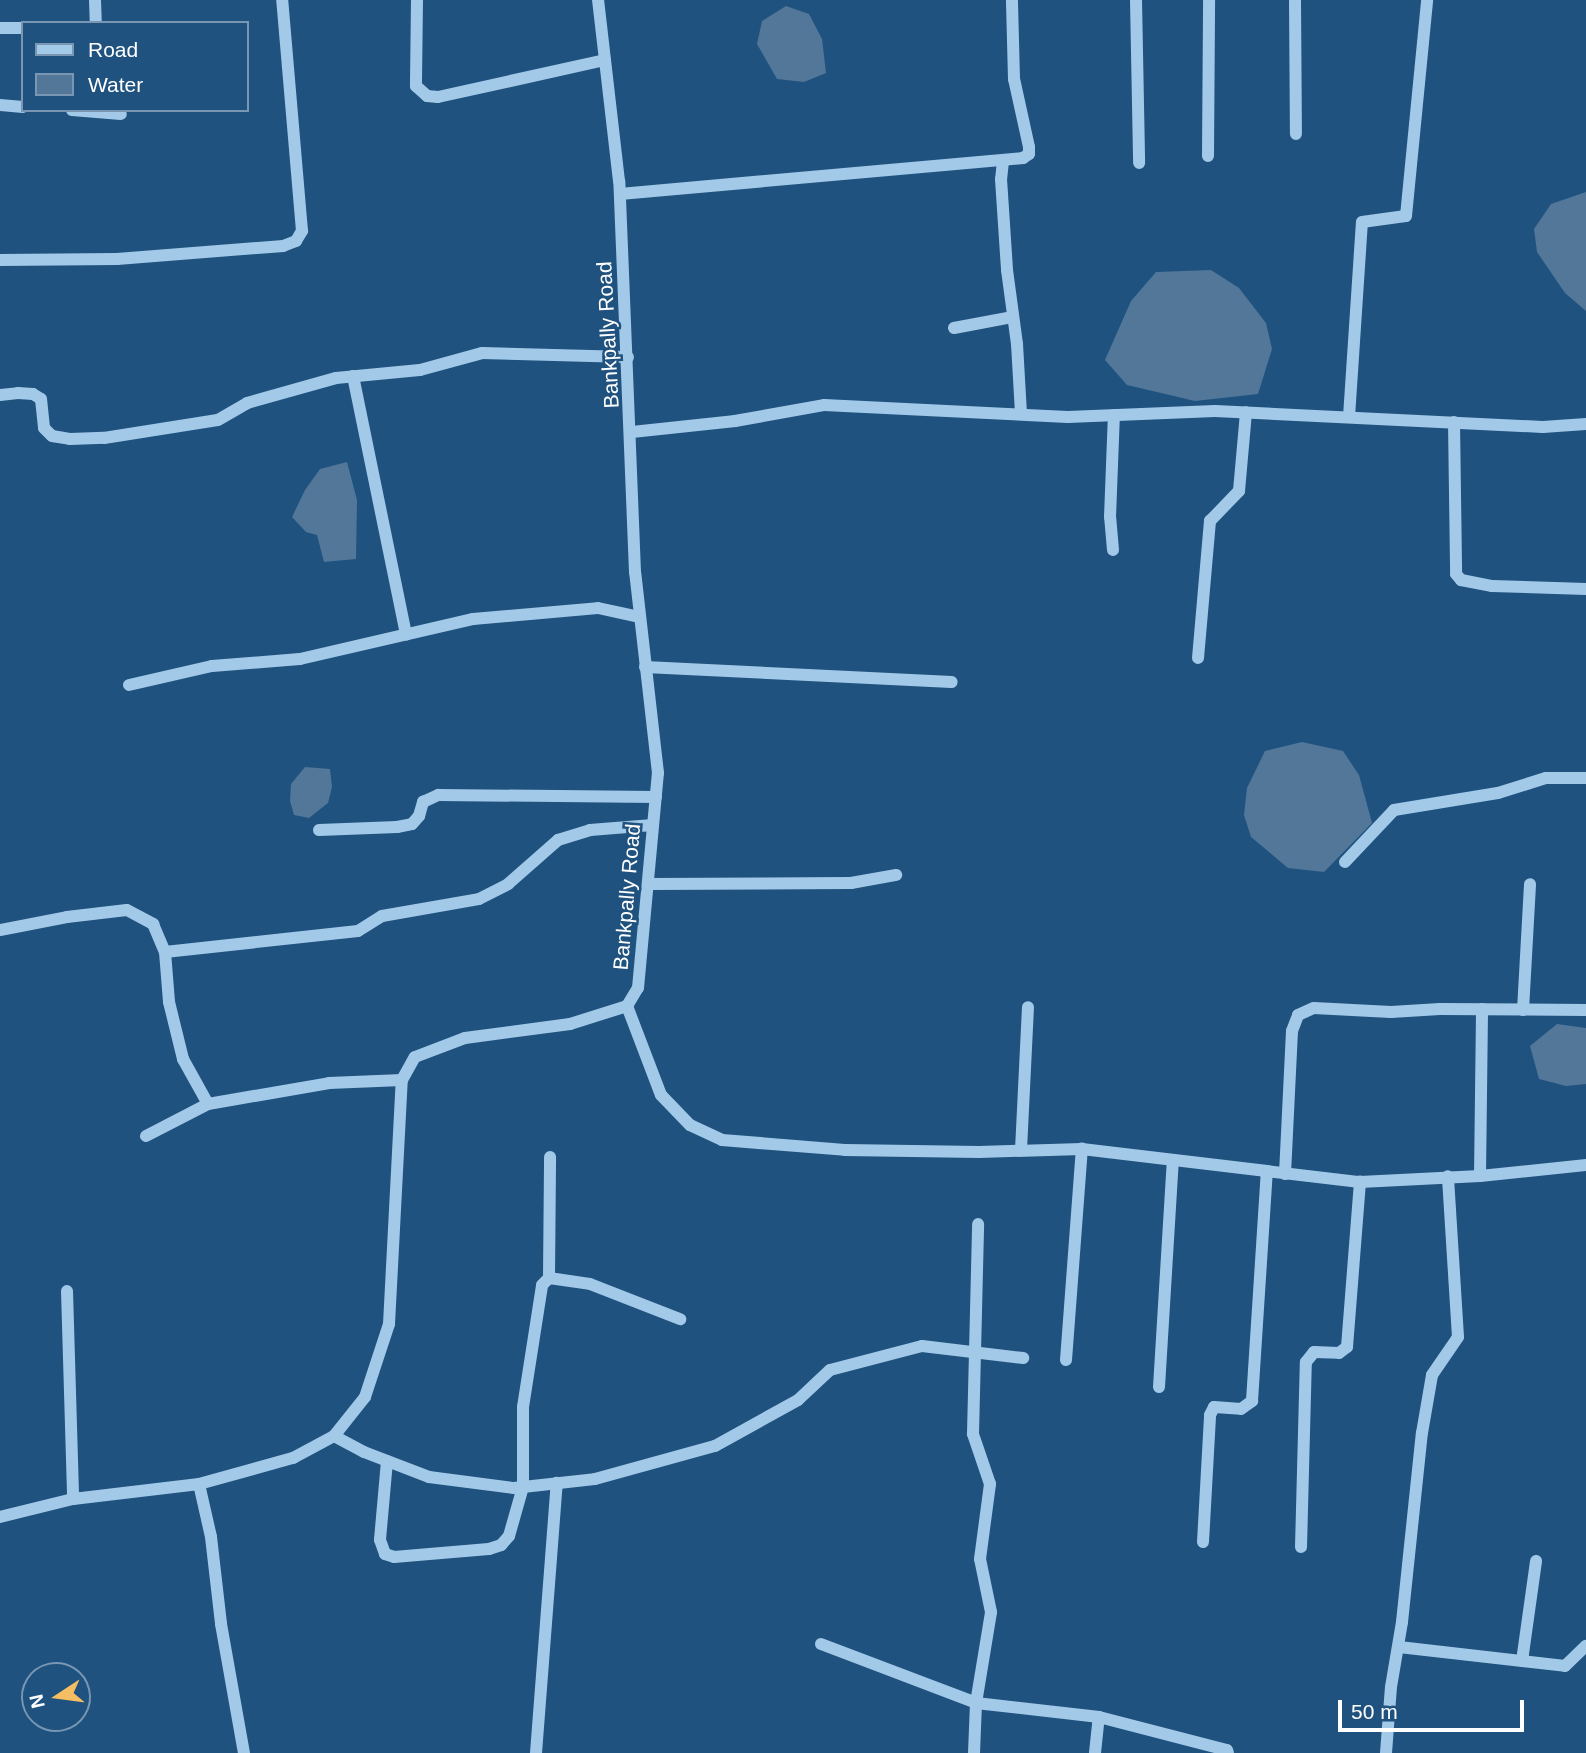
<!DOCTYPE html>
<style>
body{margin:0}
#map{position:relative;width:1586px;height:1753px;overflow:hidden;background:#1f527f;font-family:Arial,sans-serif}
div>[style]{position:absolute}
.water>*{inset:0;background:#527799}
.minor>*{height:12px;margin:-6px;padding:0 6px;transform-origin:6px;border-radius:6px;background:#a3c9e8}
span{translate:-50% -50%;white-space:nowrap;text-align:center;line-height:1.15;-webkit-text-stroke:5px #1f527f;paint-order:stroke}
.street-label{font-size:21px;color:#fff}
.legend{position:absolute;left:21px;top:21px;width:228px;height:91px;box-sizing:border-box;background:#1f527f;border:2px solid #7997b2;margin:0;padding:9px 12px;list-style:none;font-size:21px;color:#fff}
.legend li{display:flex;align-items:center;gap:14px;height:35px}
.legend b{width:35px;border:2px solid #7997b2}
.north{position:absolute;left:21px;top:1662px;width:70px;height:70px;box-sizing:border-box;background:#1f527f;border:2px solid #7997b2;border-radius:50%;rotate:257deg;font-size:19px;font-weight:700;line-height:28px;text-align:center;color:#fff}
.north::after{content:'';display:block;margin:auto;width:24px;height:32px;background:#f6be63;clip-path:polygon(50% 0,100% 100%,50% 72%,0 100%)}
.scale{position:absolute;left:1338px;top:1700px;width:186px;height:32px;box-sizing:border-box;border:4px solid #fff;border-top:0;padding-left:9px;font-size:21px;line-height:24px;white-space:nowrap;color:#fff;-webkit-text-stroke:5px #1f527f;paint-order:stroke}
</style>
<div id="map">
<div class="water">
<i style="clip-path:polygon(786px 6px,809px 14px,822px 39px,826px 73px,804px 82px,777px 79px,757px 44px,762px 21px)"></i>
<i style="clip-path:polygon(1586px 192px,1586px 311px,1565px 293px,1537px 252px,1534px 229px,1551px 204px)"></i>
<i style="clip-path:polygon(1211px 270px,1239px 288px,1266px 323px,1272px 349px,1258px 394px,1195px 401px,1127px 385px,1105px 360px,1131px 301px,1156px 272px)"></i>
<i style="clip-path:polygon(347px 462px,357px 500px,356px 559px,324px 562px,317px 535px,306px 532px,292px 517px,305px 490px,320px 469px)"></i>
<i style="clip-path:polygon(1302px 742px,1343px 751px,1359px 775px,1372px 823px,1324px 872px,1288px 868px,1251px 837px,1244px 815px,1247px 788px,1265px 751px)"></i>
<i style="clip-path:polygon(305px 767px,330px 769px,332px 787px,328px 803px,309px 818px,294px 815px,290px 801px,291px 784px)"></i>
<i style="clip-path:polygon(1557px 1024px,1586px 1028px,1586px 1084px,1566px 1086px,1539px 1079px,1530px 1046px)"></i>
</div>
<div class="minor">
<i style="left:95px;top:0;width:23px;rotate:88deg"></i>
<i style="left:417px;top:0;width:86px;rotate:90.7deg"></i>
<i style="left:416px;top:86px;width:15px;rotate:42deg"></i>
<i style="left:427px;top:96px;width:11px;rotate:5deg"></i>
<i style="left:438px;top:97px;width:171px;rotate:-12.5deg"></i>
<i style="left:1136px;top:0;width:163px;rotate:88.9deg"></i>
<i style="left:1295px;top:0;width:134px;rotate:89.6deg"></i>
<i style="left:0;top:28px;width:23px"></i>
<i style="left:0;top:105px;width:23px;rotate:5deg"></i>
<i style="left:72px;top:110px;width:49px;rotate:4.7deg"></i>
<i style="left:1208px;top:156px;width:156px;rotate:-89.6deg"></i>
<i style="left:1003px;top:161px;width:18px;rotate:96deg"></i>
<i style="left:1001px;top:179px;width:91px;rotate:86.2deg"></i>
<i style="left:1007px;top:270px;width:75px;rotate:82.3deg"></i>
<i style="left:1017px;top:344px;width:70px;rotate:86.7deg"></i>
<i style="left:620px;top:194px;width:405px;rotate:-5.1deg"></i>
<i style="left:1023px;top:158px;width:7px;rotate:-34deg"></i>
<i style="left:1029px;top:154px;width:7px;rotate:-90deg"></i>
<i style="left:1029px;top:147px;width:70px;rotate:-102.4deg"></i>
<i style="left:1014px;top:79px;width:79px;rotate:-91.5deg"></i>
<i style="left:0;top:260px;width:117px;rotate:-0.5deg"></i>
<i style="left:117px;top:259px;width:167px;rotate:-4.5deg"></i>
<i style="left:283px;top:246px;width:14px;rotate:-21deg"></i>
<i style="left:296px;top:241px;width:12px;rotate:-59deg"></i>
<i style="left:302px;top:231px;width:232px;rotate:-94.9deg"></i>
<i style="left:954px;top:328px;width:60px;rotate:-10.6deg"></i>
<i style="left:353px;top:376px;width:264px;rotate:78.4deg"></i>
<i style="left:0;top:395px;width:18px;rotate:-6deg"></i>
<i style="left:18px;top:393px;width:15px;rotate:4deg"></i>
<i style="left:33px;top:394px;width:9px;rotate:32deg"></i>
<i style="left:41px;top:399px;width:29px;rotate:84deg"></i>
<i style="left:44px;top:428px;width:11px;rotate:45deg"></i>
<i style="left:52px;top:436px;width:18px;rotate:9deg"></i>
<i style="left:70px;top:439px;width:34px;rotate:-2deg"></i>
<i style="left:104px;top:438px;width:115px;rotate:-9deg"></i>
<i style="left:218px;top:420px;width:34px;rotate:-30deg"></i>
<i style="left:247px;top:403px;width:92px;rotate:-15.7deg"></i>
<i style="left:336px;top:378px;width:84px;rotate:-5.4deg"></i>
<i style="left:420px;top:370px;width:64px;rotate:-15.3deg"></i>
<i style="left:482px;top:353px;width:146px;rotate:1.6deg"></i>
<i style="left:1349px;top:417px;width:195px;rotate:-86.2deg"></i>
<i style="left:1362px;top:222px;width:44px;rotate:-7.8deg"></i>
<i style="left:1406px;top:216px;width:217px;rotate:-84.4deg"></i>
<i style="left:1454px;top:422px;width:152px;rotate:89.2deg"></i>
<i style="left:1456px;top:574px;width:8px;rotate:50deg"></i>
<i style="left:1461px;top:580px;width:32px;rotate:11deg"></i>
<i style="left:1492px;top:586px;width:94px;rotate:1.8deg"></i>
<i style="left:632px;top:432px;width:104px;rotate:-6.1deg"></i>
<i style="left:735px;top:421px;width:90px;rotate:-10.2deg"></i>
<i style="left:824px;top:405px;width:244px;rotate:2.8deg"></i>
<i style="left:1068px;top:417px;width:147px;rotate:-2.3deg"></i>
<i style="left:1215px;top:411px;width:328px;rotate:2.8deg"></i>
<i style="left:1543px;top:427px;width:43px;rotate:-4deg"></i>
<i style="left:1113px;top:550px;width:33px;rotate:-95deg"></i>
<i style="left:1110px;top:517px;width:102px;rotate:-87.8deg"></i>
<i style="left:1198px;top:658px;width:138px;rotate:-85deg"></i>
<i style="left:1210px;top:521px;width:42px;rotate:-46deg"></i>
<i style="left:1239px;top:491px;width:79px;rotate:-84.9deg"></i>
<i style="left:645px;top:667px;width:307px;rotate:2.8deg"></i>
<i style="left:129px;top:685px;width:85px;rotate:-12.9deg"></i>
<i style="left:212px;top:666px;width:88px;rotate:-4.5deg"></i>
<i style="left:300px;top:659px;width:178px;rotate:-13deg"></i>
<i style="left:473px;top:619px;width:125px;rotate:-5deg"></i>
<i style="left:598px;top:608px;width:43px;rotate:12.1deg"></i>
<i style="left:319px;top:830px;width:78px;rotate:-2.2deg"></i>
<i style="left:397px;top:827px;width:15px;rotate:-11deg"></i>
<i style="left:412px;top:824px;width:11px;rotate:-49deg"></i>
<i style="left:419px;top:816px;width:15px;rotate:-74deg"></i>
<i style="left:423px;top:802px;width:17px;rotate:-25deg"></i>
<i style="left:438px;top:795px;width:218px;rotate:0.5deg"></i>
<i style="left:1345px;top:862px;width:71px;rotate:-46.7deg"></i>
<i style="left:1394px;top:810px;width:105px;rotate:-9.3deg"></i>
<i style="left:1498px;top:793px;width:50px;rotate:-17.4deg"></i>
<i style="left:1546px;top:778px;width:40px"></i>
<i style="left:648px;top:884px;width:203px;rotate:-0.3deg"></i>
<i style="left:851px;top:883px;width:46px;rotate:-10.1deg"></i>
<i style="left:0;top:930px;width:68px;rotate:-11deg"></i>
<i style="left:67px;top:917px;width:60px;rotate:-6.7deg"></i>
<i style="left:127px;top:910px;width:30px;rotate:28deg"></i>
<i style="left:153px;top:924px;width:30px;rotate:67deg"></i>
<i style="left:165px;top:952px;width:50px;rotate:85.4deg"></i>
<i style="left:169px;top:1002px;width:59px;rotate:76.2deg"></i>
<i style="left:183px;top:1059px;width:51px;rotate:60.9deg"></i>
<i style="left:208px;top:1104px;width:123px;rotate:-9.8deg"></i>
<i style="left:329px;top:1083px;width:73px;rotate:-2.4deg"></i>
<i style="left:165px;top:952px;width:194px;rotate:-6.2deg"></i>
<i style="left:358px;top:931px;width:28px;rotate:-32deg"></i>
<i style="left:382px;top:916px;width:98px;rotate:-9.9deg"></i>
<i style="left:479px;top:899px;width:33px;rotate:-27deg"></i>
<i style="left:508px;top:884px;width:67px;rotate:-41.3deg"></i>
<i style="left:558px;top:840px;width:34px;rotate:-17deg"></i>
<i style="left:590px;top:830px;width:63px;rotate:-4.5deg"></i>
<i style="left:627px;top:1006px;width:95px;rotate:69.1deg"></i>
<i style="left:661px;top:1095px;width:42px;rotate:46deg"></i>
<i style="left:690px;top:1125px;width:35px;rotate:25deg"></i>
<i style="left:722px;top:1140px;width:123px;rotate:4.6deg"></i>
<i style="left:845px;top:1150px;width:134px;rotate:0.9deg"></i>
<i style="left:979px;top:1152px;width:103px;rotate:-1.7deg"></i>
<i style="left:1082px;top:1149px;width:280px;rotate:6.8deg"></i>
<i style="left:1360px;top:1182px;width:120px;rotate:-2.9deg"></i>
<i style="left:1480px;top:1176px;width:107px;rotate:-5.9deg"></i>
<i style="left:1523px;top:1010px;width:126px;rotate:-86.8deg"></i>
<i style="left:146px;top:1136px;width:70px;rotate:-27.3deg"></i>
<i style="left:1021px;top:1150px;width:143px;rotate:-87.2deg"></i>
<i style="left:1285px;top:1174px;width:143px;rotate:-87.2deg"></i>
<i style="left:1292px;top:1031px;width:17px;rotate:-69deg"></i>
<i style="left:1298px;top:1015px;width:17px;rotate:-24deg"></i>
<i style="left:1314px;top:1008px;width:77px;rotate:3deg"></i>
<i style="left:1391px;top:1012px;width:49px;rotate:-3.5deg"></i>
<i style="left:1440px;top:1009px;width:146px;rotate:0.4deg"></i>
<i style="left:1480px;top:1176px;width:167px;rotate:-89.3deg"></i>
<i style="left:549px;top:1278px;width:121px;rotate:-89.5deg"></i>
<i style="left:67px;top:1291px;width:208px;rotate:88.3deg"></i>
<i style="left:1066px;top:1360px;width:212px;rotate:-85.7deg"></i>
<i style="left:1159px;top:1387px;width:227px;rotate:-86.5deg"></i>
<i style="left:334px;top:1436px;width:34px;rotate:28deg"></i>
<i style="left:364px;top:1452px;width:70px;rotate:21deg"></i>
<i style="left:429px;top:1477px;width:86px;rotate:7.4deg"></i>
<i style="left:514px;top:1488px;width:81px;rotate:-6.3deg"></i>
<i style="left:595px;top:1479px;width:124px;rotate:-15.4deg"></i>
<i style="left:715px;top:1446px;width:95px;rotate:-29deg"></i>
<i style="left:798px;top:1400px;width:44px;rotate:-43.2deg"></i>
<i style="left:830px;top:1370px;width:95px;rotate:-14.6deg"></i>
<i style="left:922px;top:1346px;width:102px;rotate:6.8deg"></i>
<i style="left:387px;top:1461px;width:79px;rotate:95.1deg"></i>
<i style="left:380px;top:1540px;width:15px;rotate:70deg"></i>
<i style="left:385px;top:1554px;width:9px;rotate:18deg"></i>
<i style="left:394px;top:1557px;width:95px;rotate:-4.8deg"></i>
<i style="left:489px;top:1549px;width:13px;rotate:-18deg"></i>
<i style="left:501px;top:1545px;width:12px;rotate:-48deg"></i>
<i style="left:509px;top:1536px;width:51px;rotate:-74.1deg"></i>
<i style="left:523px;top:1487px;width:80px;rotate:-90deg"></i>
<i style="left:523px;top:1407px;width:123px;rotate:-81.1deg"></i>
<i style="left:542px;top:1285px;width:10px;rotate:-45deg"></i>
<i style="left:549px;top:1278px;width:41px;rotate:8.3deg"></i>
<i style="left:590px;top:1284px;width:97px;rotate:21.3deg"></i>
<i style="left:199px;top:1484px;width:54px;rotate:77.2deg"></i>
<i style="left:211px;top:1537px;width:88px;rotate:83.4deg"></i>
<i style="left:221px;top:1624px;width:131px;rotate:79.9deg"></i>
<i style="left:0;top:1517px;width:75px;rotate:-13.9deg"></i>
<i style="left:73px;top:1499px;width:127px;rotate:-6.8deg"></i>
<i style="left:199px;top:1484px;width:98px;rotate:-15.5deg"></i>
<i style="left:293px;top:1458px;width:47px;rotate:-28.2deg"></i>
<i style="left:334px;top:1436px;width:50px;rotate:-51.5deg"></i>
<i style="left:365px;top:1397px;width:77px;rotate:-71.8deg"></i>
<i style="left:389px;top:1324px;width:244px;rotate:-87deg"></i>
<i style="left:402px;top:1080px;width:26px;rotate:-61deg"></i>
<i style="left:415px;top:1057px;width:53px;rotate:-20.8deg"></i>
<i style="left:465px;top:1038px;width:106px;rotate:-7.6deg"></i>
<i style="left:570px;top:1024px;width:60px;rotate:-17.5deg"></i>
<i style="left:627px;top:1006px;width:21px;rotate:-59deg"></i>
<i style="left:638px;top:988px;width:216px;rotate:-84.7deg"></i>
<i style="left:658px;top:773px;width:202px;rotate:-96.5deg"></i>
<i style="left:635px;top:572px;width:391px;rotate:-92.3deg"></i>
<i style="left:619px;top:181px;width:182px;rotate:-96.6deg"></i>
<i style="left:1203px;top:1542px;width:127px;rotate:-86.8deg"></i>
<i style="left:1210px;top:1415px;width:9px;rotate:-63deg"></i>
<i style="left:1214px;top:1407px;width:27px;rotate:4deg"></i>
<i style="left:1241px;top:1409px;width:14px;rotate:-36deg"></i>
<i style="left:1252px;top:1401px;width:229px;rotate:-86.3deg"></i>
<i style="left:1301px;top:1547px;width:185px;rotate:-88.5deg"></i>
<i style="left:1306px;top:1362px;width:13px;rotate:-51deg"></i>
<i style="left:1314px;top:1352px;width:25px;rotate:2deg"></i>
<i style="left:1339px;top:1353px;width:10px;rotate:-37deg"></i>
<i style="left:1347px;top:1347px;width:166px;rotate:-85.5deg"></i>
<i style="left:821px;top:1644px;width:166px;rotate:20.8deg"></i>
<i style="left:976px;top:1703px;width:124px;rotate:6.5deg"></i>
<i style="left:1099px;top:1717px;width:132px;rotate:14.5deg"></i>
<i style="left:1227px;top:1750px;width:3px;rotate:72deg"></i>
<i style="left:1399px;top:1647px;width:167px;rotate:6.5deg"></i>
<i style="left:1565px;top:1666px;width:29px;rotate:-44deg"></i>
<i style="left:1522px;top:1661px;width:101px;rotate:-82deg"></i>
<i style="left:536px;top:1753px;width:271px;rotate:-85.6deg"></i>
<i style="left:974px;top:1753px;width:50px;rotate:-87.7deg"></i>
<i style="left:976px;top:1703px;width:92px;rotate:-80.6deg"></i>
<i style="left:991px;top:1612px;width:54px;rotate:-101.7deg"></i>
<i style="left:980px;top:1559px;width:76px;rotate:-82.4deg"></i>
<i style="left:990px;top:1484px;width:53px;rotate:-108.8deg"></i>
<i style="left:973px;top:1434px;width:210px;rotate:-88.6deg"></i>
<i style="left:1095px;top:1753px;width:36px;rotate:-84deg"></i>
<i style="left:1386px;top:1753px;width:66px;rotate:-85.7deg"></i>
<i style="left:1391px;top:1687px;width:66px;rotate:-80.4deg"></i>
<i style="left:1402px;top:1622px;width:190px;rotate:-84deg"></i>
<i style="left:1422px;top:1433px;width:59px;rotate:-80.2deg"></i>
<i style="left:1432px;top:1375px;width:46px;rotate:-55.6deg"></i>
<i style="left:1458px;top:1337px;width:161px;rotate:-93.6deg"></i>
</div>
<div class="street-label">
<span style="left:608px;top:335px;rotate:-93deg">Bankpally Road</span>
<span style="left:627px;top:897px;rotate:-85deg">Bankpally Road</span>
</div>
<ul class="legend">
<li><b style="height:9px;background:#a3c9e8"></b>Road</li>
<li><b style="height:19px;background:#527799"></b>Water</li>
</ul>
<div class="north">N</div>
<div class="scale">50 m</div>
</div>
